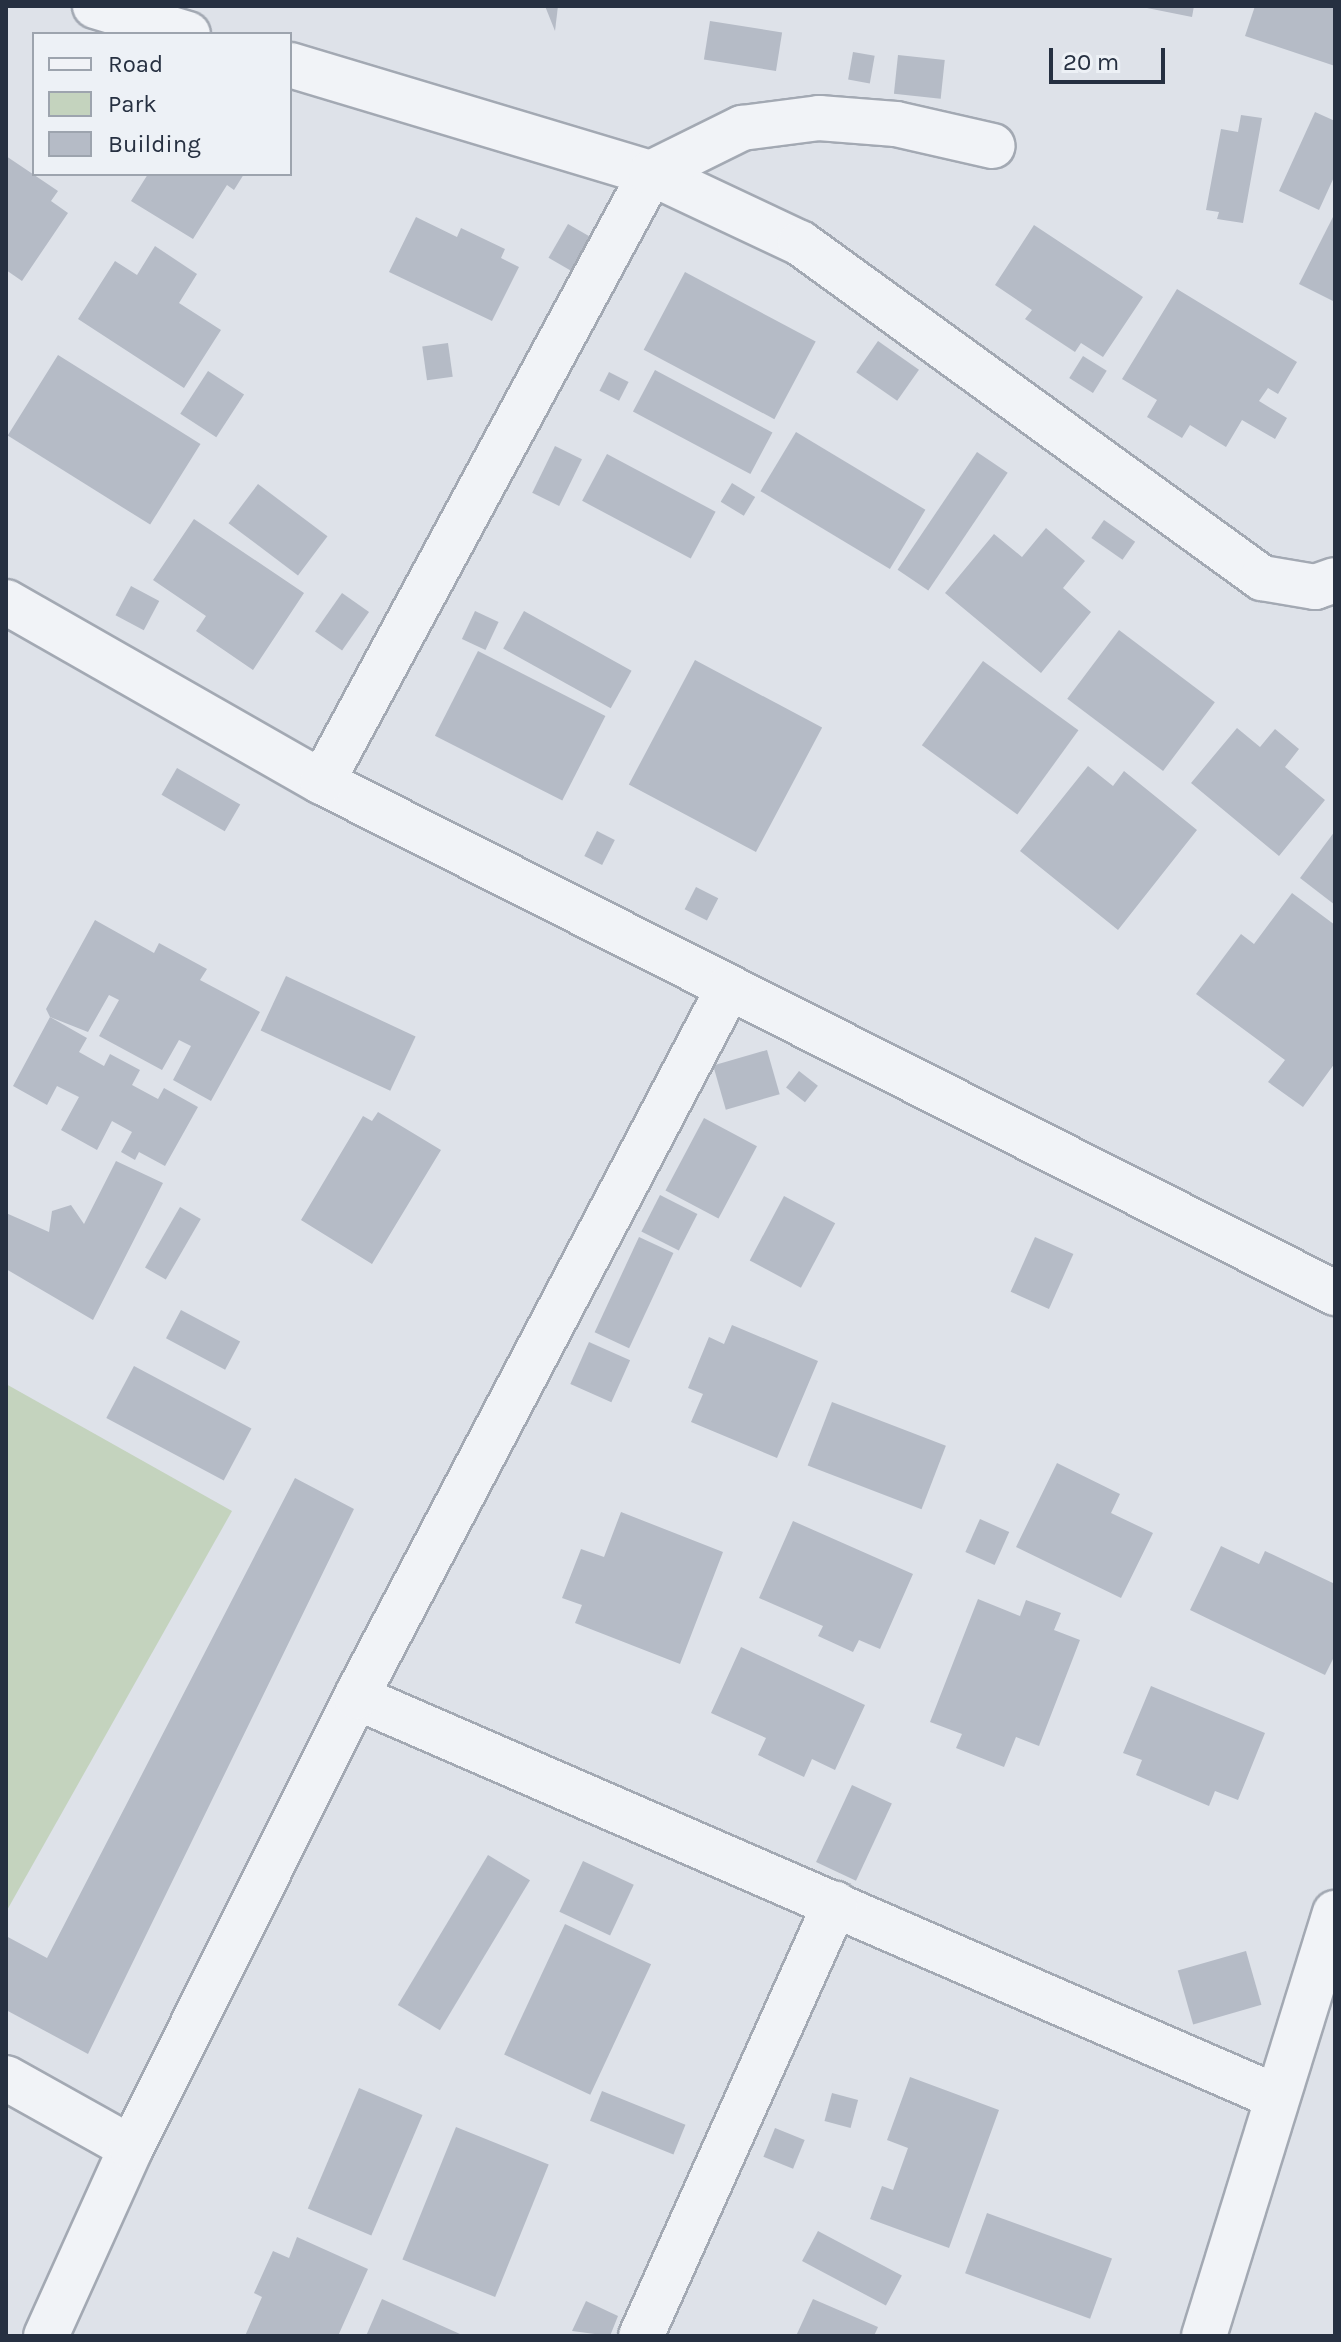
<!DOCTYPE html>
<style>
body{margin:0}
#map{position:relative;width:1341px;height:2342px;overflow:hidden;background:#dee2e9;font-family:Karla,sans-serif}
div>[style]{position:absolute}
.green>*{inset:0;background:#c4d3be}
.building>*{inset:0;background:#b5bbc6;transform-origin:0 0}
.roads{filter:drop-shadow(2px 0 #a3a9b3) drop-shadow(-2px 0 #a3a9b3) drop-shadow(0 2px #a3a9b3) drop-shadow(0 -2px #a3a9b3)}
.minor>*{height:44px;margin:-22px;padding:0 22px;transform-origin:22px;border-radius:22px;background:#f1f3f7}
span{translate:-50% -50%;white-space:nowrap;text-align:center;line-height:1.15;-webkit-text-stroke:7px #edf1f6;paint-order:stroke}
.frame{position:absolute;inset:0;border:8px solid #263041;pointer-events:none}
.legend{position:absolute;left:32px;top:32px;width:260px;height:144px;box-sizing:border-box;background:#edf1f6;border:2px solid #9da4ae;margin:0;padding:10px 14px;list-style:none;font-size:24px;color:#263041}
.legend li{display:flex;align-items:center;gap:16px;height:40px}
.legend b{width:40px;border:2px solid #9da4ae}
.scale{position:absolute;left:1049px;top:48px;width:116px;height:36px;box-sizing:border-box;border:4px solid #263041;border-top:0;padding-left:10px;font-size:24px;line-height:28px;white-space:nowrap;color:#263041;-webkit-text-stroke:6px #edf1f6;paint-order:stroke}
</style>
<div id="map">
<div class="green">
<i style="clip-path:polygon(6px 1384px,232px 1511px,6px 1912px)"></i>
</div>
<div class="building">
<i style="clip-path:polygon(545px 6px,558px 6px,555px 31px)"></i>
<i style="clip-path:polygon(1137px 6px,1194px 6px,1192px 17px)"></i>
<i style="clip-path:polygon(1255px 6px,1335px 6px,1335px 66px,1245px 36px)"></i>
<i style="left:710px;top:21px;width:73px;height:39px;rotate:9deg"></i>
<i style="left:853px;top:52px;width:22px;height:28px;rotate:10deg"></i>
<i style="left:898px;top:55px;width:47px;height:39px;rotate:6deg"></i>
<i style="clip-path:polygon(1315px 112px,1335px 121px,1335px 175px,1319px 210px,1279px 191px)"></i>
<i style="clip-path:polygon(1241px 115px,1262px 118px,1243px 223px,1217px 219px,1219px 212px,1206px 210px,1221px 129px,1238px 132px)"></i>
<i style="clip-path:polygon(6px 156px,58px 191px,51px 201px,68px 213px,22px 281px,6px 270px)"></i>
<i style="clip-path:polygon(148px 174px,244px 174px,234px 190px,227px 185px,193px 239px,131px 201px)"></i>
<i style="clip-path:polygon(1335px 213px,1335px 302px,1299px 284px)"></i>
<i style="clip-path:polygon(416px 217px,457px 237px,461px 228px,505px 249px,501px 258px,519px 267px,492px 321px,389px 272px)"></i>
<i style="left:568px;top:224px;width:30px;height:39px;rotate:30deg"></i>
<i style="clip-path:polygon(1034px 225px,1143px 297px,1103px 357px,1081px 343px,1075px 352px,1025px 319px,1032px 310px,995px 285px)"></i>
<i style="clip-path:polygon(155px 246px,197px 274px,179px 303px,221px 330px,184px 388px,78px 319px,115px 261px,137px 275px)"></i>
<i style="left:685px;top:272px;width:148px;height:88px;rotate:28deg"></i>
<i style="clip-path:polygon(1177px 289px,1297px 362px,1278px 394px,1268px 388px,1259px 401px,1287px 418px,1275px 439px,1242px 420px,1226px 447px,1190px 425px,1182px 438px,1147px 417px,1157px 400px,1122px 379px)"></i>
<i style="left:878px;top:341px;width:50px;height:38px;rotate:35deg"></i>
<i style="left:448px;top:343px;width:34px;height:26px;rotate:82deg"></i>
<i style="left:58px;top:355px;width:168px;height:95px;rotate:32deg"></i>
<i style="left:1083px;top:356px;width:28px;height:26px;rotate:32deg"></i>
<i style="left:655px;top:370px;width:133px;height:47px;rotate:28deg"></i>
<i style="left:208px;top:371px;width:43px;height:51px;rotate:33deg"></i>
<i style="left:609px;top:372px;width:22px;height:21px;rotate:27deg"></i>
<i style="left:796px;top:432px;width:151px;height:69px;rotate:31deg"></i>
<i style="left:555px;top:446px;width:30px;height:52px;rotate:26deg"></i>
<i style="left:977px;top:452px;width:37px;height:142px;rotate:34deg"></i>
<i style="left:607px;top:454px;width:123px;height:53px;rotate:28deg"></i>
<i style="left:732px;top:483px;width:27px;height:22px;rotate:31deg"></i>
<i style="left:258px;top:484px;width:87px;height:49px;rotate:37deg"></i>
<i style="clip-path:polygon(194px 519px,304px 593px,253px 670px,196px 631px,206px 616px,153px 580px)"></i>
<i style="left:1104px;top:520px;width:38px;height:22px;rotate:35deg"></i>
<i style="clip-path:polygon(1046px 528px,1085px 561px,1063px 588px,1091px 612px,1041px 673px,945px 593px,994px 534px,1022px 557px)"></i>
<i style="left:131px;top:586px;width:32px;height:33px;rotate:28deg"></i>
<i style="left:342px;top:593px;width:33px;height:47px;rotate:35deg"></i>
<i style="left:475px;top:611px;width:26px;height:31px;rotate:25deg"></i>
<i style="left:524px;top:611px;width:123px;height:43px;rotate:29deg"></i>
<i style="left:1119px;top:630px;width:120px;height:86px;rotate:37deg"></i>
<i style="left:478px;top:651px;width:143px;height:95px;rotate:27deg"></i>
<i style="left:695px;top:660px;width:144px;height:141px;rotate:28deg"></i>
<i style="left:983px;top:661px;width:118px;height:104px;rotate:36deg"></i>
<i style="clip-path:polygon(1237px 728px,1260px 747px,1275px 729px,1299px 749px,1285px 767px,1325px 800px,1279px 856px,1191px 783px)"></i>
<i style="clip-path:polygon(1088px 766px,1113px 786px,1124px 771px,1197px 830px,1118px 930px,1020px 851px)"></i>
<i style="left:177px;top:768px;width:73px;height:31px;rotate:30deg"></i>
<i style="left:597px;top:831px;width:20px;height:28px;rotate:27deg"></i>
<i style="clip-path:polygon(1335px 831px,1335px 905px,1300px 878px)"></i>
<i style="left:696px;top:887px;width:25px;height:25px;rotate:27deg"></i>
<i style="clip-path:polygon(1292px 893px,1335px 925px,1335px 1063px,1303px 1107px,1268px 1082px,1285px 1060px,1196px 994px,1241px 934px,1254px 944px)"></i>
<i style="clip-path:polygon(95px 920px,154px 953px,159px 943px,207px 969px,200px 980px,260px 1012px,211px 1101px,173px 1080px,191px 1046px,179px 1040px,162px 1070px,99px 1036px,119px 1000px,109px 995px,88px 1032px,50px 1017px,46px 1009px)"></i>
<i style="left:286px;top:976px;width:143px;height:60px;rotate:25deg"></i>
<i style="clip-path:polygon(50px 1017px,87px 1038px,79px 1052px,104px 1066px,110px 1054px,140px 1070px,132px 1085px,158px 1099px,164px 1088px,198px 1107px,165px 1166px,139px 1152px,135px 1160px,121px 1152px,132px 1132px,112px 1121px,97px 1150px,61px 1130px,79px 1097px,57px 1086px,47px 1105px,13px 1086px)"></i>
<i style="left:767px;top:1050px;width:46px;height:56px;rotate:74deg"></i>
<i style="left:799px;top:1071px;width:24px;height:21px;rotate:38deg"></i>
<i style="clip-path:polygon(378px 1112px,441px 1150px,372px 1264px,301px 1220px,363px 1116px,372px 1121px)"></i>
<i style="left:704px;top:1118px;width:60px;height:82px;rotate:28deg"></i>
<i style="clip-path:polygon(116px 1161px,163px 1183px,93px 1320px,6px 1269px,6px 1213px,49px 1232px,52px 1211px,71px 1205px,84px 1224px)"></i>
<i style="left:660px;top:1195px;width:42px;height:41px;rotate:27deg"></i>
<i style="left:784px;top:1196px;width:58px;height:73px;rotate:28deg"></i>
<i style="left:180px;top:1207px;width:24px;height:70px;rotate:30deg"></i>
<i style="left:639px;top:1237px;width:38px;height:105px;rotate:25deg"></i>
<i style="left:1035px;top:1237px;width:42px;height:60px;rotate:24deg"></i>
<i style="left:181px;top:1310px;width:67px;height:32px;rotate:28deg"></i>
<i style="clip-path:polygon(732px 1325px,818px 1361px,777px 1458px,691px 1422px,703px 1394px,688px 1388px,709px 1337px,724px 1344px)"></i>
<i style="left:589px;top:1342px;width:45px;height:46px;rotate:24deg"></i>
<i style="left:134px;top:1366px;width:133px;height:59px;rotate:28deg"></i>
<i style="left:832px;top:1402px;width:122px;height:68px;rotate:21deg"></i>
<i style="clip-path:polygon(1057px 1463px,1120px 1494px,1111px 1513px,1153px 1533px,1121px 1598px,1016px 1547px)"></i>
<i style="clip-path:polygon(295px 1478px,354px 1509px,88px 2054px,6px 2010px,6px 1936px,47px 1958px)"></i>
<i style="clip-path:polygon(621px 1512px,723px 1552px,680px 1664px,575px 1623px,582px 1605px,562px 1598px,581px 1549px,604px 1557px)"></i>
<i style="left:980px;top:1519px;width:32px;height:36px;rotate:24deg"></i>
<i style="clip-path:polygon(793px 1521px,913px 1574px,880px 1649px,859px 1640px,853px 1652px,818px 1636px,823px 1626px,759px 1598px)"></i>
<i style="clip-path:polygon(1221px 1546px,1259px 1564px,1265px 1551px,1335px 1584px,1335px 1655px,1325px 1675px,1190px 1610px)"></i>
<i style="clip-path:polygon(978px 1599px,1020px 1616px,1026px 1600px,1061px 1613px,1054px 1630px,1080px 1640px,1039px 1746px,1016px 1737px,1004px 1767px,956px 1748px,962px 1734px,930px 1722px)"></i>
<i style="clip-path:polygon(741px 1647px,865px 1705px,835px 1770px,812px 1759px,804px 1777px,758px 1755px,766px 1738px,711px 1713px)"></i>
<i style="clip-path:polygon(1151px 1686px,1265px 1733px,1238px 1800px,1215px 1791px,1209px 1806px,1136px 1775px,1142px 1760px,1123px 1753px)"></i>
<i style="left:852px;top:1785px;width:44px;height:85px;rotate:25deg"></i>
<i style="left:488px;top:1855px;width:49px;height:175px;rotate:31deg"></i>
<i style="left:583px;top:1861px;width:56px;height:56px;rotate:25deg"></i>
<i style="left:565px;top:1924px;width:95px;height:144px;rotate:25deg"></i>
<i style="left:1246px;top:1951px;width:56px;height:71px;rotate:74deg"></i>
<i style="clip-path:polygon(910px 2077px,999px 2110px,949px 2248px,870px 2219px,882px 2186px,893px 2190px,908px 2148px,887px 2140px)"></i>
<i style="left:359px;top:2088px;width:69px;height:131px;rotate:23deg"></i>
<i style="left:602px;top:2091px;width:90px;height:32px;rotate:22deg"></i>
<i style="left:832px;top:2093px;width:27px;height:29px;rotate:15deg"></i>
<i style="left:456px;top:2127px;width:100px;height:143px;rotate:22deg"></i>
<i style="left:775px;top:2128px;width:32px;height:31px;rotate:22deg"></i>
<i style="left:987px;top:2213px;width:133px;height:64px;rotate:20deg"></i>
<i style="left:818px;top:2231px;width:95px;height:34px;rotate:28deg"></i>
<i style="clip-path:polygon(297px 2237px,368px 2269px,338px 2336px,245px 2336px,262px 2297px,254px 2293px,273px 2251px,289px 2258px)"></i>
<i style="clip-path:polygon(382px 2299px,460px 2334px,459px 2336px,366px 2336px)"></i>
<i style="clip-path:polygon(813px 2299px,878px 2327px,874px 2336px,796px 2336px)"></i>
<i style="clip-path:polygon(586px 2301px,618px 2316px,610px 2336px,572px 2331px)"></i>
</div>
<div class="roads">
<div class="minor">
<i style="left:95px;top:6px;width:97px;rotate:16.8deg"></i>
<i style="left:290px;top:65px;width:377px;rotate:16.7deg"></i>
<i style="left:651px;top:173px;width:165px;rotate:25.2deg"></i>
<i style="left:800px;top:243px;width:571px;rotate:35.95deg"></i>
<i style="left:1262px;top:578px;width:54px;rotate:9.6deg"></i>
<i style="left:1315px;top:587px;width:21px;rotate:-19deg"></i>
<i style="left:6px;top:602px;width:364px;rotate:29.7deg"></i>
<i style="left:322px;top:782px;width:1135px;rotate:26.77deg"></i>
<i style="left:322px;top:782px;width:692px;rotate:-61.62deg"></i>
<i style="left:651px;top:173px;width:102px;rotate:-26.3deg"></i>
<i style="left:742px;top:128px;width:78px;rotate:-7.4deg"></i>
<i style="left:819px;top:118px;width:77px;rotate:4.5deg"></i>
<i style="left:896px;top:124px;width:99px;rotate:12.8deg"></i>
<i style="left:356px;top:1697px;width:1004px;rotate:23.48deg"></i>
<i style="left:6px;top:2078px;width:143px;rotate:29.2deg"></i>
<i style="left:46px;top:2336px;width:206px;rotate:-65.7deg"></i>
<i style="left:131px;top:2148px;width:504px;rotate:-63.49deg"></i>
<i style="left:356px;top:1697px;width:802px;rotate:-62.28deg"></i>
<i style="left:641px;top:2336px;width:474px;rotate:-65.8deg"></i>
<i style="left:1204px;top:2336px;width:443px;rotate:-72.8deg"></i>
</div>
</div>
<div class="frame"></div>
<ul class="legend">
<li><b style="height:10px;background:#f1f3f7"></b>Road</li>
<li><b style="height:22px;background:#c4d3be"></b>Park</li>
<li><b style="height:22px;background:#b5bbc6"></b>Building</li>
</ul>
<div class="scale">20 m</div>
</div>
